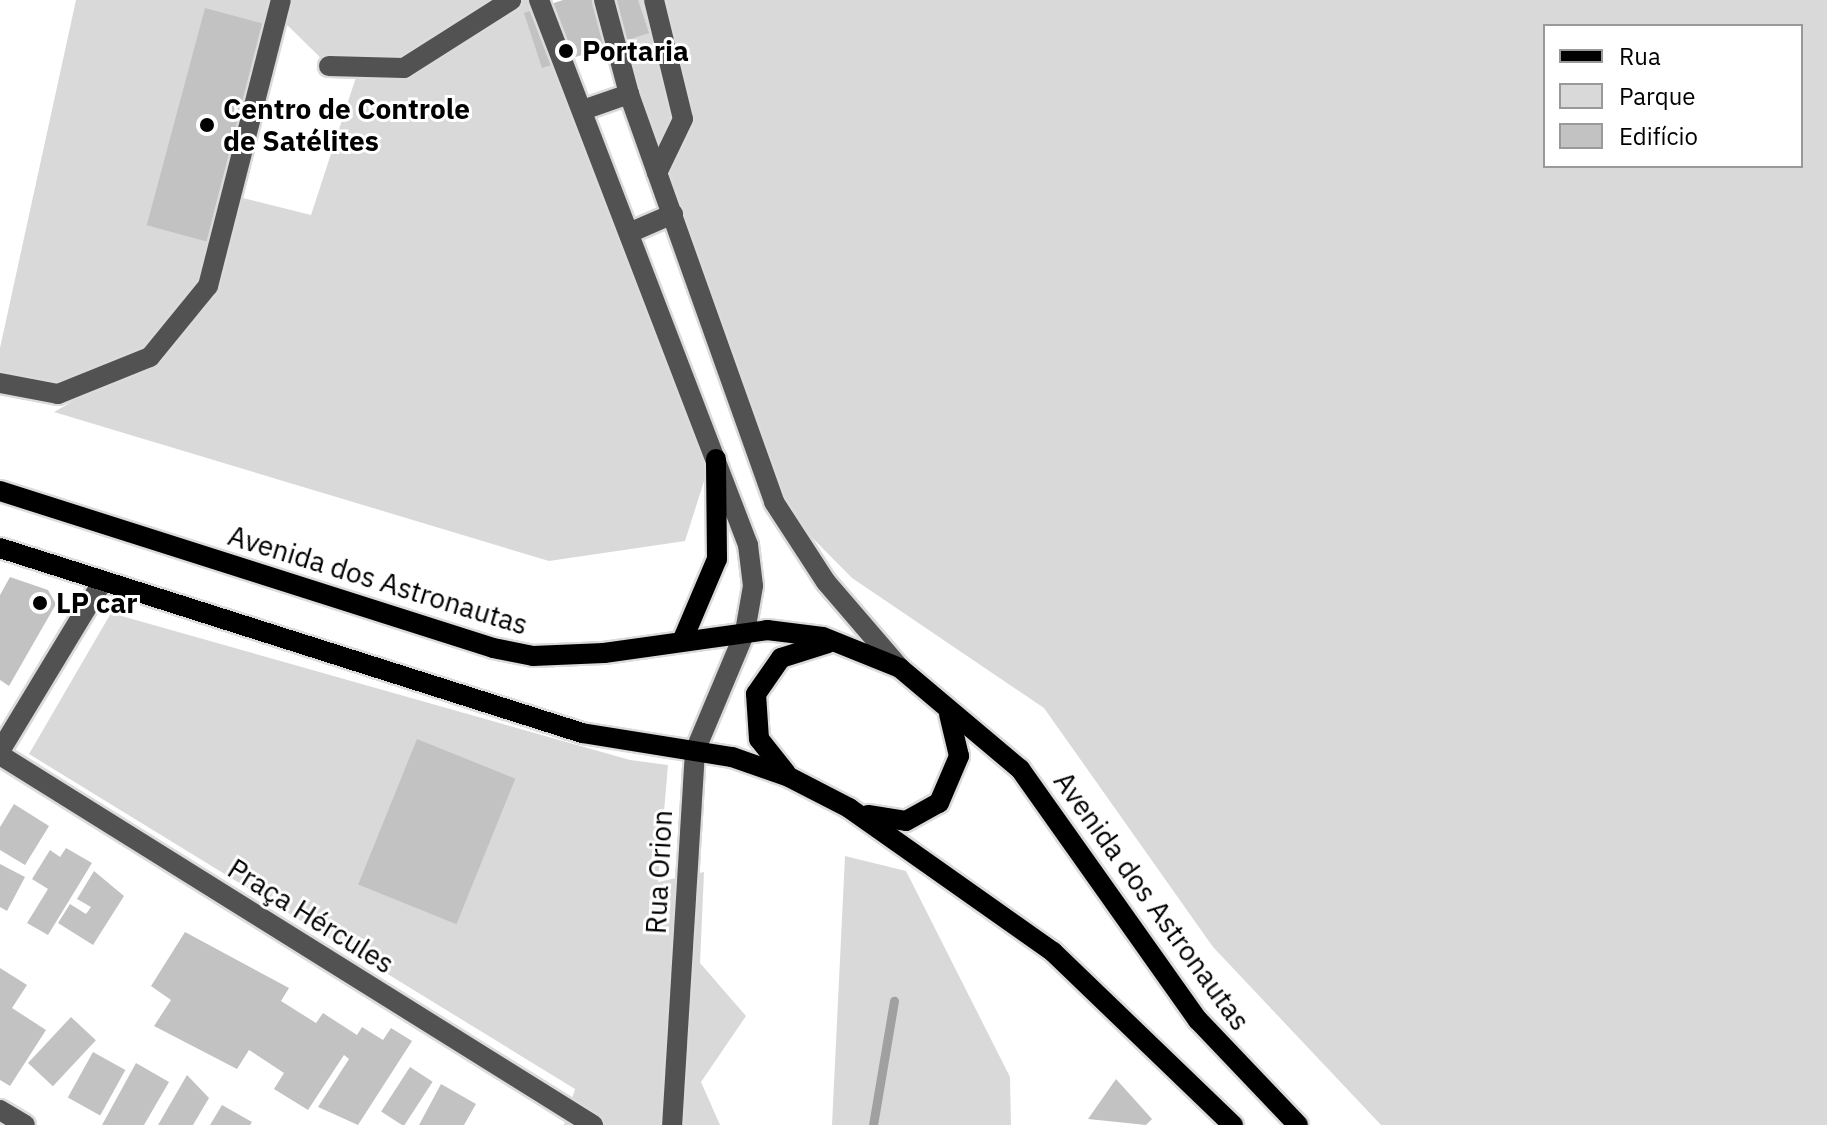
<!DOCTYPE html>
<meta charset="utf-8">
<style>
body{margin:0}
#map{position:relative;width:1827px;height:1125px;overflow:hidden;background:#fff;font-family:"IBM Plex Sans",sans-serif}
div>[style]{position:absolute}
.green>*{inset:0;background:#d9d9d9}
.stream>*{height:9px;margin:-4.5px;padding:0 4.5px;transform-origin:4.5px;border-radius:4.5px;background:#a0a0a0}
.building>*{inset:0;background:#c2c2c2;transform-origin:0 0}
.roads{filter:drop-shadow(2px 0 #dbdbdb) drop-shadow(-2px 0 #dbdbdb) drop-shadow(0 2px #dbdbdb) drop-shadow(0 -2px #dbdbdb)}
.minor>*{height:20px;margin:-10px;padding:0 10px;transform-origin:10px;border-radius:10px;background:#525252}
.major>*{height:20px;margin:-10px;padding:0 10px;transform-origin:10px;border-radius:10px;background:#000}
.dots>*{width:22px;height:22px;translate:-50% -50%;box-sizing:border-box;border:4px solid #fff;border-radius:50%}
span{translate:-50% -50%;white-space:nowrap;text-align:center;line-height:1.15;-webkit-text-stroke:6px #fff;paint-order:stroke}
.poi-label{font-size:28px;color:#000;font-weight:700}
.left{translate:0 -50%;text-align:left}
.street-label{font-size:28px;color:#000}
.legend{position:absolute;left:1543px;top:24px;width:260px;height:144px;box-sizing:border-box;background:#fff;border:2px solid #999;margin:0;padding:10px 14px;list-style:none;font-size:24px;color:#000}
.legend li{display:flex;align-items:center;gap:16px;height:40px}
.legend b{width:40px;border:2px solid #999}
</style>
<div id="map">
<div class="green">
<i style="clip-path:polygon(evenodd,76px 0,540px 0,712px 456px,685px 541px,549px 561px,54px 412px,143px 361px,58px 394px,0 383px,0 348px,76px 0,280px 18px,329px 66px,359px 68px,311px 215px,239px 197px,280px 18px)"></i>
<i style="clip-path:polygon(evenodd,604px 0,1827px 0,1827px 1125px,1381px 1125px,1213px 947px,1044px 708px,852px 578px,776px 501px,604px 0,1545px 26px,1801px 26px,1801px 166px,1545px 166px,1545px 26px)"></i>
<i style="clip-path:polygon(111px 613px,630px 760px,668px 765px,658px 882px,704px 872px,700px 963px,746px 1016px,701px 1082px,720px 1125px,564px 1125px,575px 1089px,29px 754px)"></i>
<i style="clip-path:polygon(845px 856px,906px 871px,1010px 1077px,1011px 1125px,832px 1125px)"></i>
</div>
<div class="stream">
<i style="left:873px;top:1125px;width:126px;rotate:-80.4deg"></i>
</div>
<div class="building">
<i style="clip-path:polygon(563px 0,638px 0,649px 33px,542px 68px,524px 13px)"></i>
<i style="left:205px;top:8px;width:63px;height:225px;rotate:15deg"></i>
<i style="clip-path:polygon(10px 577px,48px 590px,56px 604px,9px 686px,0 680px,0 595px)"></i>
<i style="left:417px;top:739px;width:106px;height:157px;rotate:22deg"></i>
<i style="clip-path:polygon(14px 804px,49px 826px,25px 865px,0 850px,0 827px)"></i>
<i style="clip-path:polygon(66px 848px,92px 863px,48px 935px,27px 923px,48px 889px,32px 879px,50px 850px,60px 857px)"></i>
<i style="clip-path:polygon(0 864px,25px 877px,7px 911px,0 907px)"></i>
<i style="clip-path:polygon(94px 871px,124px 896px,93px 945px,58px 923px,70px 904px,86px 914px,91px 907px,77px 899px)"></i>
<i style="clip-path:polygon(185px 932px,289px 988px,281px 1001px,316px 1023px,323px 1013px,357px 1035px,362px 1027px,383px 1040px,391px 1028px,412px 1041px,358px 1125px,318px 1107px,349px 1059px,344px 1055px,308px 1110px,274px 1089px,284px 1073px,249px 1050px,237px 1069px,154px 1026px,171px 1000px,151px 986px)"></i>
<i style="clip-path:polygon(0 968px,27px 985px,12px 1008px,46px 1030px,10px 1086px,0 1080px)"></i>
<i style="left:71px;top:1017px;width:34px;height:63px;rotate:43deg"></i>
<i style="left:93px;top:1052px;width:37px;height:52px;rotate:29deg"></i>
<i style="clip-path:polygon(136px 1063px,169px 1082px,144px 1125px,102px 1125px)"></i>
<i style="left:410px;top:1067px;width:27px;height:53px;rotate:33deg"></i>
<i style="clip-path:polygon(187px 1075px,209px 1098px,193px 1125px,158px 1125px)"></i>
<i style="clip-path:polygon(1116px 1079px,1152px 1119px,1146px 1125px,1088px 1119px)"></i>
<i style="clip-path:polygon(441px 1084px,476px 1104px,464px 1125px,419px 1125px)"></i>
<i style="clip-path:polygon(222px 1105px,252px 1122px,250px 1125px,210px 1125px)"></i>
</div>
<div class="roads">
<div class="minor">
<i style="left:539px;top:0;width:584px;rotate:69.02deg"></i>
<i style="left:748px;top:545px;width:41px;rotate:83deg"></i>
<i style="left:753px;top:586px;width:47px;rotate:99.9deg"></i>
<i style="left:745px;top:632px;width:129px;rotate:112.8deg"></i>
<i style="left:695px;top:751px;width:375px;rotate:93.5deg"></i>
<i style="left:604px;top:0;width:97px;rotate:75.1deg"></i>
<i style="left:629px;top:94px;width:433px;rotate:70.4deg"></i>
<i style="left:774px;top:502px;width:95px;rotate:57deg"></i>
<i style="left:826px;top:582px;width:113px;rotate:49.3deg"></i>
<i style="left:654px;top:0;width:122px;rotate:76.3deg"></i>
<i style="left:683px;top:119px;width:60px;rotate:115.7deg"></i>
<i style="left:329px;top:66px;width:75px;rotate:1.5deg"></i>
<i style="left:404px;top:68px;width:127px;rotate:-32.4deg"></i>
<i style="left:583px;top:110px;width:49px;rotate:-19.2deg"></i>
<i style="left:629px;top:233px;width:48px;rotate:-23.4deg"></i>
<i style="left:0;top:383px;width:59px;rotate:10.7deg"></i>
<i style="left:58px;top:394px;width:99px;rotate:-21.9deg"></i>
<i style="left:150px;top:357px;width:92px;rotate:-50.8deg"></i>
<i style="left:208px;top:286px;width:295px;rotate:-75.7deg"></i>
<i style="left:0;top:751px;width:195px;rotate:-58.8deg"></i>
<i style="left:0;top:755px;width:699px;rotate:31.96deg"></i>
<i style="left:0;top:1110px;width:29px;rotate:31deg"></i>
</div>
<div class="major">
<i style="left:0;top:491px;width:517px;rotate:17.66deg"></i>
<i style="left:493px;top:648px;width:41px;rotate:11.3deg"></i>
<i style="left:533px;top:656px;width:71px;rotate:-2.4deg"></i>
<i style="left:604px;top:653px;width:165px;rotate:-8deg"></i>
<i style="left:767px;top:630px;width:56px;rotate:7.1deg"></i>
<i style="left:823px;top:637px;width:83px;rotate:21.9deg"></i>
<i style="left:900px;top:668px;width:157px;rotate:40.1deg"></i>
<i style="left:1020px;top:769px;width:308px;rotate:54.7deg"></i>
<i style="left:1198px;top:1020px;width:145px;rotate:46.4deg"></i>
<i style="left:0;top:548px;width:611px;rotate:17.63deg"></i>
<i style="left:582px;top:733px;width:152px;rotate:9.1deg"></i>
<i style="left:732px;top:757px;width:60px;rotate:19.3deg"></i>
<i style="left:789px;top:777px;width:68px;rotate:27.3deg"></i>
<i style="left:849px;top:808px;width:250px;rotate:35.2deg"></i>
<i style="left:1053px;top:952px;width:250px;rotate:43.9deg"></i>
<i style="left:683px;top:639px;width:87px;rotate:-67deg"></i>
<i style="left:717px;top:559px;width:100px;rotate:-90.6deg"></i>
<i style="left:786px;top:773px;width:43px;rotate:-128.5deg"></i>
<i style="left:759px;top:739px;width:45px;rotate:-93.8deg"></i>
<i style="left:756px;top:694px;width:44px;rotate:-55.2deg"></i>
<i style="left:781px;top:658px;width:49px;rotate:-17.7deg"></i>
<i style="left:868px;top:815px;width:38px;rotate:9deg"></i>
<i style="left:906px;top:821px;width:38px;rotate:-29deg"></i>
<i style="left:939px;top:803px;width:51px;rotate:-66.9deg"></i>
<i style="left:959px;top:756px;width:43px;rotate:-103.4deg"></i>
</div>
</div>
<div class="dots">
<i style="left:566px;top:51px;background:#000"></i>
<i style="left:207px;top:125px;background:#000"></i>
<i style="left:40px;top:603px;background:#000"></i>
</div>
<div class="poi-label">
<span class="left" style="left:582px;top:51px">Portaria</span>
<span class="left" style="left:223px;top:125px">Centro de Controle<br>de Satélites</span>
<span class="left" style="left:56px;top:603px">LP car</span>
</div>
<div class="street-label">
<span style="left:378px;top:580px;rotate:17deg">Avenida dos Astronautas</span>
<span style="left:659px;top:872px;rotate:-87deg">Rua Orion</span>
<span style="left:1152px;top:901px;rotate:54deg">Avenida dos Astronautas</span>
<span style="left:311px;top:916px;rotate:32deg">Praça Hércules</span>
</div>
<ul class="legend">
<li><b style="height:10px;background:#000"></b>Rua</li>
<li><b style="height:22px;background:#d9d9d9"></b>Parque</li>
<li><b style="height:22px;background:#c2c2c2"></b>Edifício</li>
</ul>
</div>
